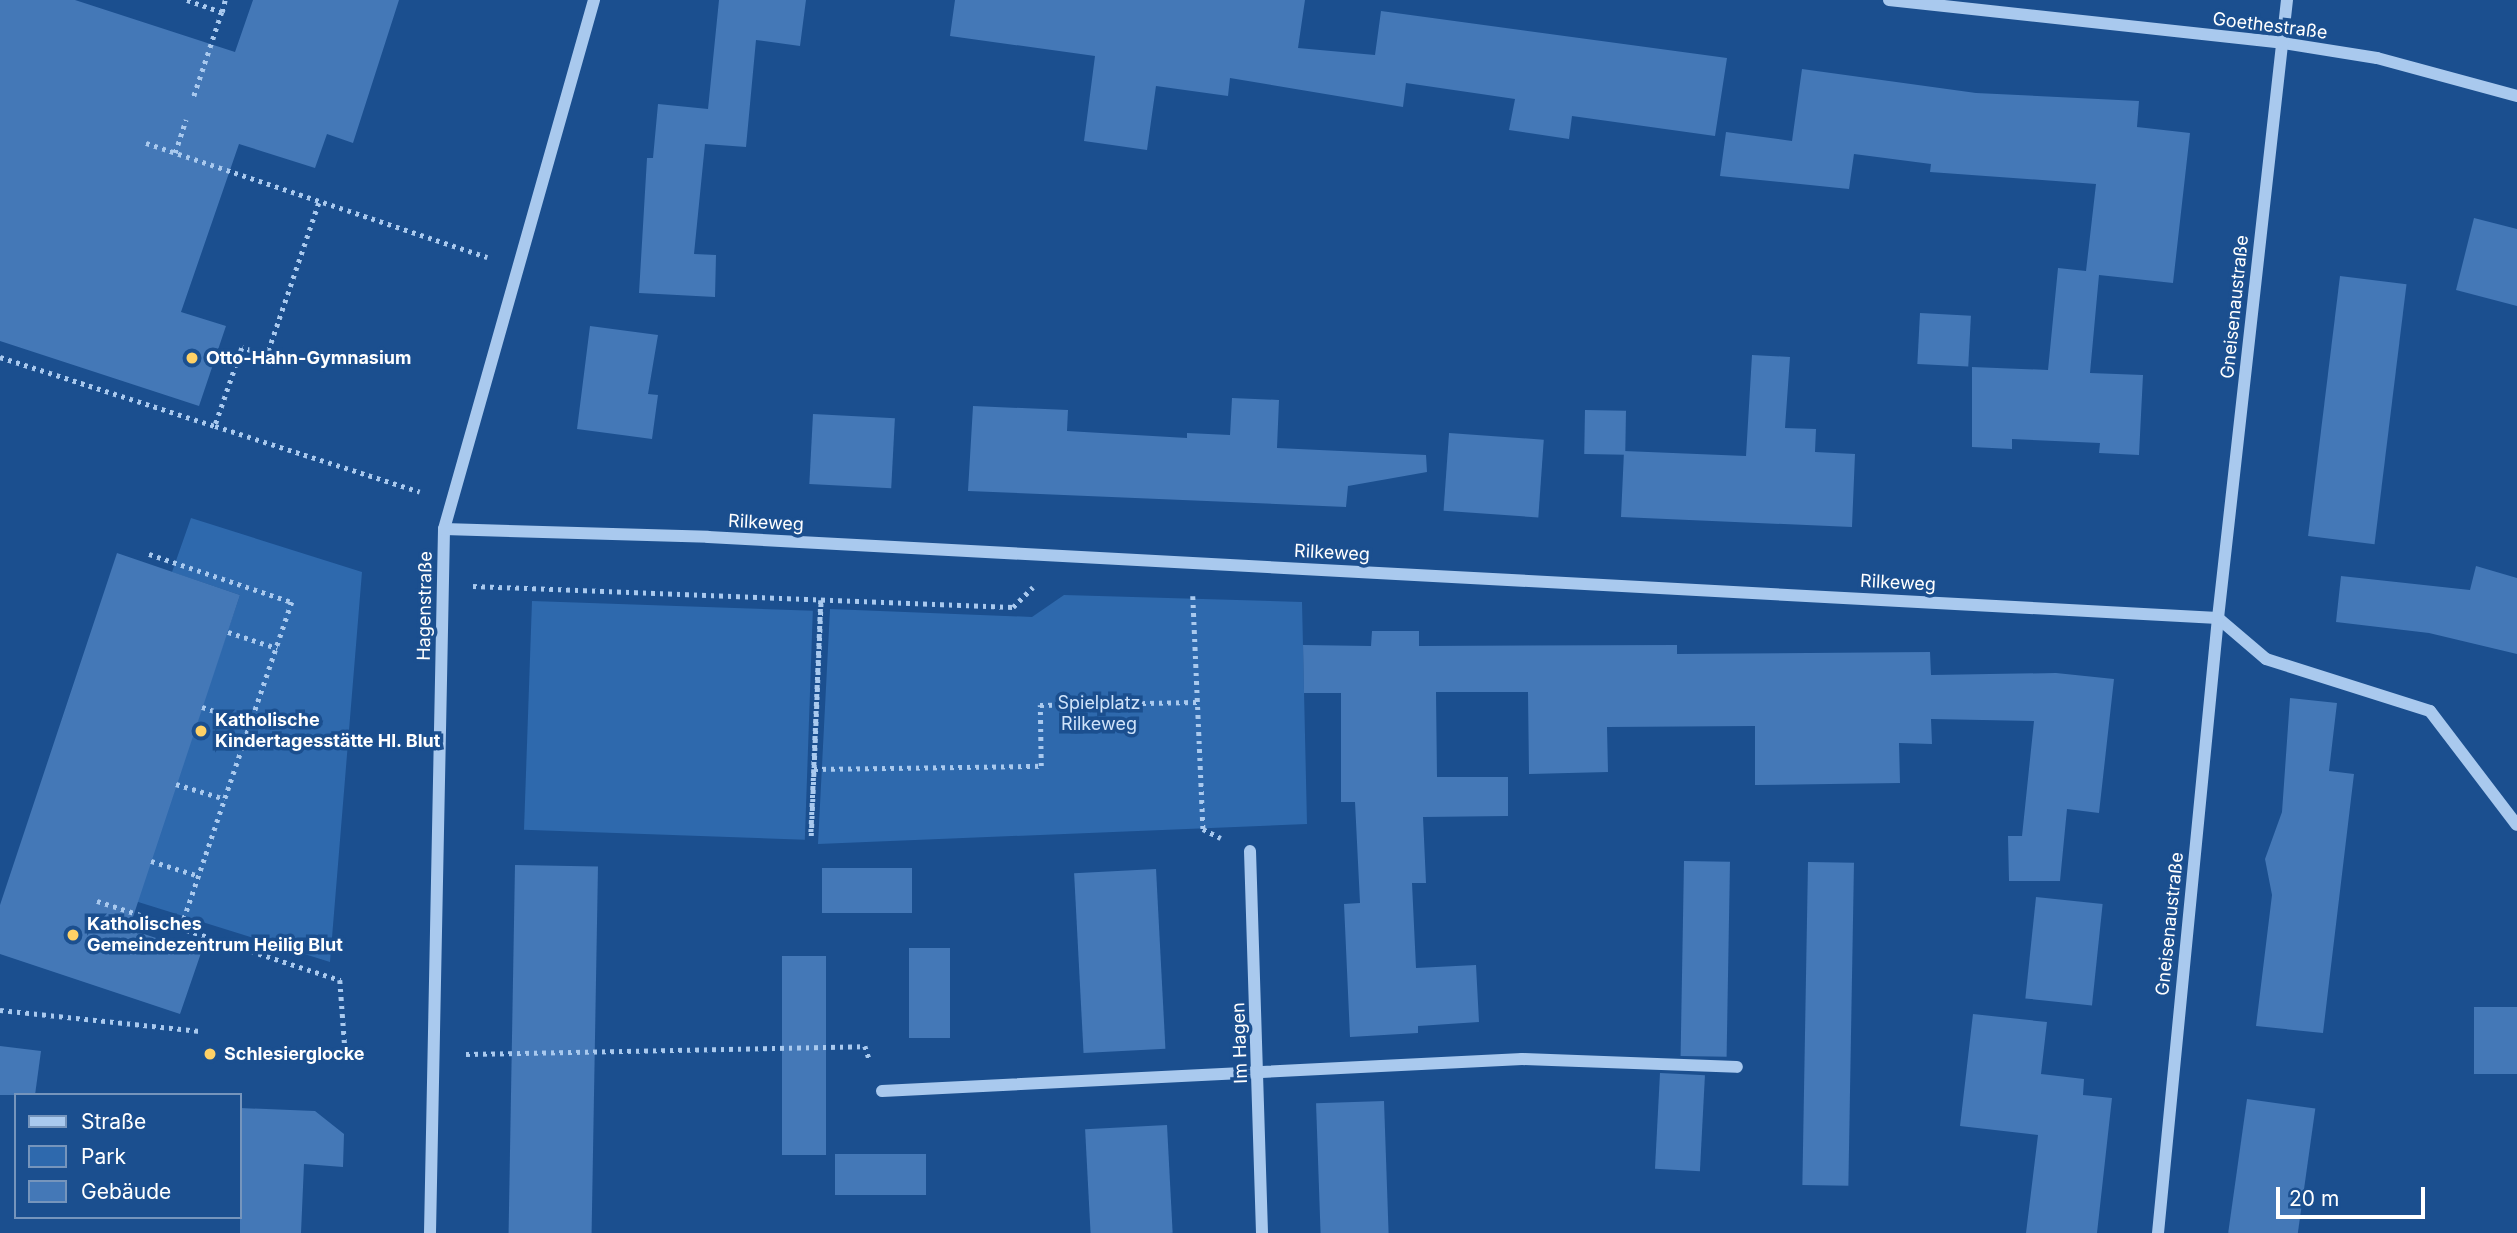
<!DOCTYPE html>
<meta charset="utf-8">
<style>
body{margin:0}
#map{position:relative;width:2517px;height:1233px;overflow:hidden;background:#1b4f8f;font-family:Inter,sans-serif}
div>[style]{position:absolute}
.green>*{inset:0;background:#2e69ad;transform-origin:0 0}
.building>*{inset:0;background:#4478b7;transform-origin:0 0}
.path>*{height:4.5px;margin-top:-2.25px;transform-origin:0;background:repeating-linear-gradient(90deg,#a9c9ee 0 3.5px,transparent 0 8.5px)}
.minor>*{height:12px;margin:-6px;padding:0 6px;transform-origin:6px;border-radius:6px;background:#a9c9ee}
.dots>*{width:19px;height:19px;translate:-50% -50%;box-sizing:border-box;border:4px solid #1b4f8f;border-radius:50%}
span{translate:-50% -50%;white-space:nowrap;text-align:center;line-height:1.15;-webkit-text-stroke:7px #1b4f8f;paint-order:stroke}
.street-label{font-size:18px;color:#fff}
.poi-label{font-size:18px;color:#fff;font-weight:700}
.left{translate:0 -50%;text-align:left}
.park-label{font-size:18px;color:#cfe3fa}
.legend{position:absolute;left:14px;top:1093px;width:228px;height:126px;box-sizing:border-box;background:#1b4f8f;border:2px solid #7695bc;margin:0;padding:9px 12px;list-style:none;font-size:21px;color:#fff}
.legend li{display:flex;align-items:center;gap:14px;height:35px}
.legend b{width:35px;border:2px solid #7695bc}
.scale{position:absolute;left:2276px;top:1187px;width:149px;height:32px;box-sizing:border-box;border:4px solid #fff;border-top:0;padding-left:9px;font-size:21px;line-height:24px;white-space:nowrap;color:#fff;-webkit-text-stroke:5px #1b4f8f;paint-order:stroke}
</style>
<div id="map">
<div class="green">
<i style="clip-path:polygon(191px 518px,362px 572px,330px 962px,135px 901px,240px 595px,172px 572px)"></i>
<i style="clip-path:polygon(1064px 595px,1302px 602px,1307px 824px,818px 844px,830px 609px,1032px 617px)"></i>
<i style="left:532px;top:601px;width:281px;height:229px;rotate:2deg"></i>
</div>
<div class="building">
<i style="clip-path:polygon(0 0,75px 0,235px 52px,253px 0,399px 0,353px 143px,327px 134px,315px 168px,239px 144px,181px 312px,226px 326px,199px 406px,0 341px)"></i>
<i style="clip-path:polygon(719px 0,806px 0,800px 46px,756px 40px,746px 147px,705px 144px,694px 254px,716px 255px,715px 297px,639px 293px,647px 158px,653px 158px,658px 104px,708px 109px)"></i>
<i style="clip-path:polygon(955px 0,1305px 0,1298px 48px,1375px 55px,1381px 11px,1727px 58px,1715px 136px,1572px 116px,1569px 139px,1509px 130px,1515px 99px,1406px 83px,1403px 107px,1230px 78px,1228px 96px,1156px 86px,1147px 150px,1084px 141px,1095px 56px,950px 36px)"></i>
<i style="clip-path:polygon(1802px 69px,1976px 93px,2139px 101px,2137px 127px,2190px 133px,2173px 283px,2099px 275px,2090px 373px,2143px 375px,2139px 455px,2099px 453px,2100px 443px,2012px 439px,2012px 449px,1972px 447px,1972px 367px,2048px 370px,2058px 268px,2086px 271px,2096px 184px,1930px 172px,1931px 164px,1854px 154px,1849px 189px,1720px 176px,1726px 132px,1792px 141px)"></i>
<i style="clip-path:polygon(2474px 218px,2517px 229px,2517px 306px,2456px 290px)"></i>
<i style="left:2340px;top:276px;width:67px;height:262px;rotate:7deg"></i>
<i style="left:1920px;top:313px;width:51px;height:51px;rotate:3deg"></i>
<i style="clip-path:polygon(590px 326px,658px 335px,648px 394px,658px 395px,652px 439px,577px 429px)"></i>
<i style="clip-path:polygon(1752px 355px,1790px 357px,1785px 428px,1816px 429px,1815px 452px,1855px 454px,1852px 527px,1621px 517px,1624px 451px,1746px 456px)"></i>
<i style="clip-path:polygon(1232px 398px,1279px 400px,1277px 448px,1426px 455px,1427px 472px,1348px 486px,1346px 507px,968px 491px,973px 406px,1068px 410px,1067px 431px,1187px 438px,1187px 433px,1230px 435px)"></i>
<i style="left:1585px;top:410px;width:41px;height:44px;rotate:1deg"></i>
<i style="left:813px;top:414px;width:82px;height:70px;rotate:3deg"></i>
<i style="left:1449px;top:433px;width:95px;height:78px;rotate:4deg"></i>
<i style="clip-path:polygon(117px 553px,240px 595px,129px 929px,201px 953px,180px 1014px,0 954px,0 905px)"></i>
<i style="clip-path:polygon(2476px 566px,2517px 578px,2517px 654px,2429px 633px,2336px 622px,2341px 576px,2470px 590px)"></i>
<i style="clip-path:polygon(1372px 631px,1419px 631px,1419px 646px,1677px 645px,1677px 654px,1930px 652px,1931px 675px,2056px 673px,2114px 679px,2099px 813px,2067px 809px,2060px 881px,2009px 881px,2008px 836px,2022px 836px,2034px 721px,1931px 719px,1932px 744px,1899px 743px,1900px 783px,1755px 785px,1755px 726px,1607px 727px,1608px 772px,1529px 774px,1528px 692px,1436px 692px,1437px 777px,1508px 777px,1508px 816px,1423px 817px,1426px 883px,1412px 883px,1416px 968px,1476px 965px,1479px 1022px,1418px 1026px,1418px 1033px,1350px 1037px,1344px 904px,1360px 903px,1355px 802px,1341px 802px,1341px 693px,1304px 693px,1303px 645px,1371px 646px)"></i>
<i style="clip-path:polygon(2290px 698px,2337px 703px,2329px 771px,2354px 774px,2323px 1033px,2256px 1026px,2272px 895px,2265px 859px,2282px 812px)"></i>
<i style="left:1684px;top:861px;width:46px;height:195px;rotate:1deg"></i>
<i style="left:1808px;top:862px;width:46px;height:323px;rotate:1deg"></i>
<i style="left:515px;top:865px;width:83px;height:368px;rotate:1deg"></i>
<i style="left:822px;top:868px;width:90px;height:45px"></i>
<i style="left:1156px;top:869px;width:180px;height:82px;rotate:87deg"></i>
<i style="left:2036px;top:897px;width:67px;height:102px;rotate:6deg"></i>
<i style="left:909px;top:948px;width:41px;height:90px"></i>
<i style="left:782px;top:956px;width:44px;height:199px"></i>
<i style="left:2517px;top:1007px;width:67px;height:43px;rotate:90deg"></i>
<i style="clip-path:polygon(1973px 1014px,2047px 1022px,2041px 1074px,2084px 1079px,2083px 1095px,2112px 1098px,2097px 1233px,2026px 1233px,2038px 1135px,1960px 1126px)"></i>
<i style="clip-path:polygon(0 1046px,41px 1051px,35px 1095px,0 1095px)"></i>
<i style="left:1660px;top:1073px;width:45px;height:96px;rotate:3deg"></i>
<i style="left:2247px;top:1099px;width:69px;height:135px;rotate:8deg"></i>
<i style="left:1384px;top:1101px;width:132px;height:68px;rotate:88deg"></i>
<i style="clip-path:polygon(240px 1108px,315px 1111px,344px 1134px,343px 1167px,304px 1164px,301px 1233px,240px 1233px)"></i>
<i style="left:1167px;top:1125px;width:108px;height:82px;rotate:87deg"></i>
<i style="left:835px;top:1154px;width:91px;height:41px"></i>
</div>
<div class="path">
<i style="left:187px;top:0;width:37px;rotate:19deg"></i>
<i style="left:222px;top:12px;width:89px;rotate:108.4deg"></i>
<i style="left:222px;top:12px;width:12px;rotate:-76deg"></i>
<i style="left:146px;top:143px;width:360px;rotate:18.5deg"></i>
<i style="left:175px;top:153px;width:35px;rotate:-72deg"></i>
<i style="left:319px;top:203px;width:162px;rotate:108.8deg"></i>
<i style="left:267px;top:356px;width:26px;rotate:-162deg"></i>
<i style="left:242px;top:348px;width:83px;rotate:109.1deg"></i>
<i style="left:215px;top:426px;width:215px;rotate:17.8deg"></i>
<i style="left:0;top:357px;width:226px;rotate:17.8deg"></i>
<i style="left:149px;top:554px;width:151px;rotate:18.6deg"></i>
<i style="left:292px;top:602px;width:344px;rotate:108.8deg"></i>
<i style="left:473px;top:586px;width:540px;rotate:2.23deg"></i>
<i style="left:1013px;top:607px;width:28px;rotate:-45deg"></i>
<i style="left:1193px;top:596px;width:233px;rotate:87.5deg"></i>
<i style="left:1203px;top:829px;width:20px;rotate:27deg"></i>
<i style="left:821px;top:600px;width:169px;rotate:92.4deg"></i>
<i style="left:814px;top:769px;width:67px;rotate:92.6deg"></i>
<i style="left:811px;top:836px;width:236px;rotate:-87.6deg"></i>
<i style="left:228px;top:632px;width:52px;rotate:18.1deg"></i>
<i style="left:202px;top:707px;width:52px;rotate:18.1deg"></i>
<i style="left:814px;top:769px;width:227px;rotate:-0.8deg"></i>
<i style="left:1041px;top:766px;width:61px;rotate:-90.9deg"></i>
<i style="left:1040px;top:705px;width:157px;rotate:-1.1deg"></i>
<i style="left:176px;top:784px;width:51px;rotate:17deg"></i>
<i style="left:151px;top:861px;width:50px;rotate:17.4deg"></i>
<i style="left:97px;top:901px;width:256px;rotate:18deg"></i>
<i style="left:340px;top:980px;width:68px;rotate:85.8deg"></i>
<i style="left:0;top:1010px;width:201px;rotate:6deg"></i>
<i style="left:466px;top:1054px;width:399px;rotate:-1.1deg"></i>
<i style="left:865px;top:1046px;width:16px;rotate:72deg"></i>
</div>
<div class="minor">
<i style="left:1889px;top:0;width:396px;rotate:6.2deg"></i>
<i style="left:2283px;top:43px;width:95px;rotate:9.1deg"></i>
<i style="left:2377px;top:58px;width:145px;rotate:15.2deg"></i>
<i style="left:444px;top:529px;width:264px;rotate:1.7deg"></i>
<i style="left:708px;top:537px;width:1512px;rotate:3.07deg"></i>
<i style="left:2218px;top:618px;width:63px;rotate:40.5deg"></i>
<i style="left:2266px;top:659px;width:172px;rotate:17.6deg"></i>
<i style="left:2430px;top:711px;width:143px;rotate:52.7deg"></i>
<i style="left:1250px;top:851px;width:382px;rotate:88.2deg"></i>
<i style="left:882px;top:1091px;width:641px;rotate:-2.86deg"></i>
<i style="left:1522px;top:1059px;width:215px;rotate:2.1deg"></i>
<i style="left:430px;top:1233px;width:704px;rotate:-88.86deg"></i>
<i style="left:444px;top:529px;width:550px;rotate:-74.17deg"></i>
<i style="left:2158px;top:1233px;width:618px;rotate:-84.43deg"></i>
<i style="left:2218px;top:618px;width:622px;rotate:-83.63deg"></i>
</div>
<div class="dots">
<i style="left:192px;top:358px;background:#ffd166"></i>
<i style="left:201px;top:731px;background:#ffd166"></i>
<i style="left:73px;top:935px;background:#ffd166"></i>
<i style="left:210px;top:1054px;background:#ffd166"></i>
</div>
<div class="street-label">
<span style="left:2270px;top:26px;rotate:7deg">Goethestraße</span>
<span style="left:2235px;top:307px;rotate:-84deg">Gneisenaustraße</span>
<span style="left:766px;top:523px;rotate:3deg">Rilkeweg</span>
<span style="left:1332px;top:553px;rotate:3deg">Rilkeweg</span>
<span style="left:1898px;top:583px;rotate:3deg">Rilkeweg</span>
<span style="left:425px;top:606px;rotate:-89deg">Hagenstraße</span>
<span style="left:2170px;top:924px;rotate:-84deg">Gneisenaustraße</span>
<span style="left:1240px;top:1043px;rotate:-92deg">Im Hagen</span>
</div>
<div class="poi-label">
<span class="left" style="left:206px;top:358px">Otto-Hahn-Gymnasium</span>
<span class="left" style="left:215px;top:731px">Katholische<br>Kindertagesstätte Hl. Blut</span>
<span class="left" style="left:87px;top:935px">Katholisches<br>Gemeindezentrum Heilig Blut</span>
<span class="left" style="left:224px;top:1054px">Schlesierglocke</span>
</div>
<div class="park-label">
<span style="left:1099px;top:714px">Spielplatz<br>Rilkeweg</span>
</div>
<ul class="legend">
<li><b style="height:9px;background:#a9c9ee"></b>Straße</li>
<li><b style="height:19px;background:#2e69ad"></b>Park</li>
<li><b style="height:19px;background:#4478b7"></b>Gebäude</li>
</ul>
<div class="scale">20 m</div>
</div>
